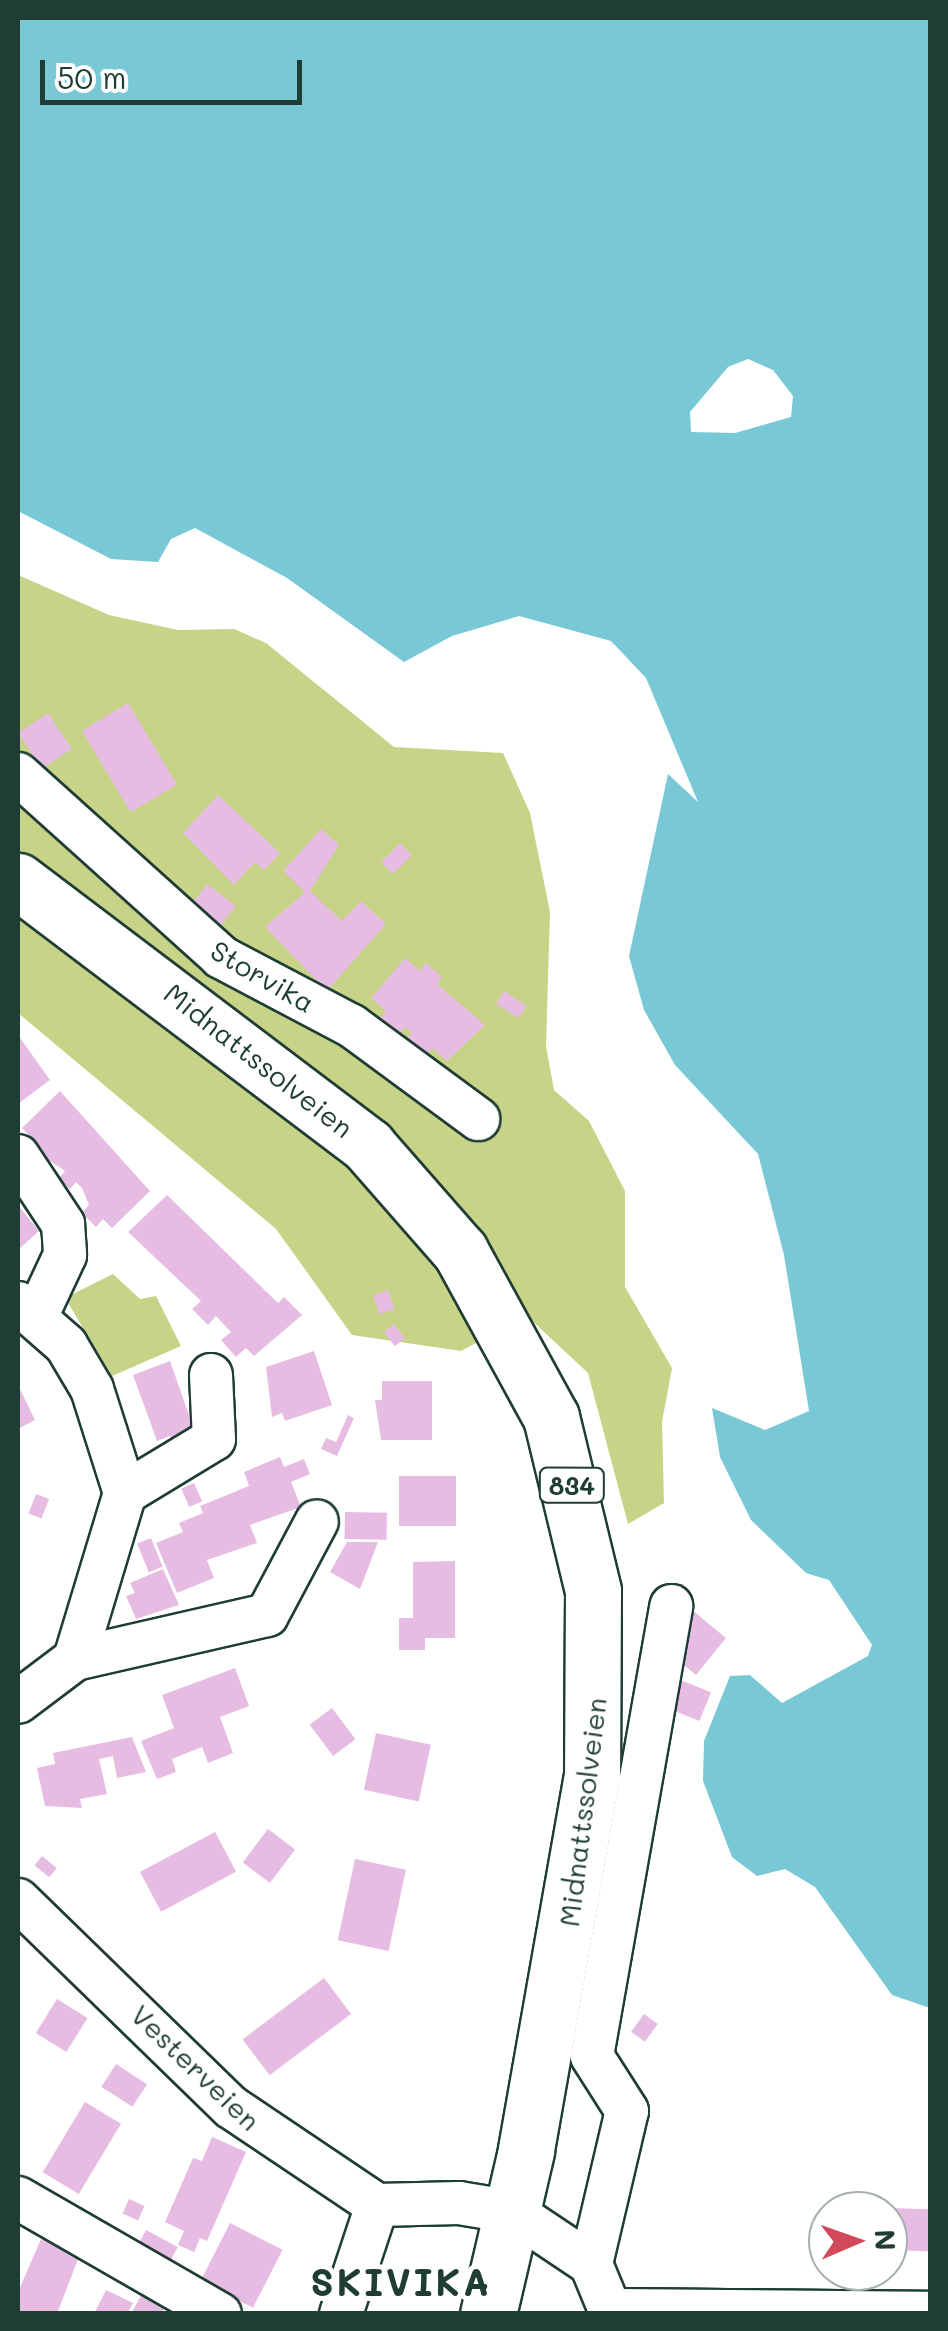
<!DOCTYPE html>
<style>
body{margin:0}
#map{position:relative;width:948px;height:2331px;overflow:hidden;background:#fff;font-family:Mali,sans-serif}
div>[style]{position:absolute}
.green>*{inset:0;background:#c7d387}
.water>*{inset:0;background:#79c8d5}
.building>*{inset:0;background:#e6bce3;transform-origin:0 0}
.roads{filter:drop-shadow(2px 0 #1f3d34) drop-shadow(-2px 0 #1f3d34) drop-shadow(0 2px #1f3d34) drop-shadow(0 -2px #1f3d34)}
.minor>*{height:42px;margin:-21px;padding:0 21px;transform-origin:21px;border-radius:21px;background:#fff}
.major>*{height:55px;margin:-27.5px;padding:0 27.5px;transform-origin:27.5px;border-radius:27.5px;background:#fff}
span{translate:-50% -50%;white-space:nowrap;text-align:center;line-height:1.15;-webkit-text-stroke:10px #fff;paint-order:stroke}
.shield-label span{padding:2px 8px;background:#fff;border:2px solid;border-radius:8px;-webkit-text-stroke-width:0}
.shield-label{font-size:25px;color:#1f3d34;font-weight:700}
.street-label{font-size:28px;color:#1f3d34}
.district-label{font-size:38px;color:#1f3d34;font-weight:700;letter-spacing:2.5px}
.frame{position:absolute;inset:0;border:20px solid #1f3d34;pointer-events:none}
.north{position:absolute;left:808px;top:2191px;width:100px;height:100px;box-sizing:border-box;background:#fff;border:2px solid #a5b1ae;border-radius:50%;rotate:88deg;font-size:28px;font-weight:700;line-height:40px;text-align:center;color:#1f3d34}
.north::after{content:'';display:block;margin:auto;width:35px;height:45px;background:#d1495b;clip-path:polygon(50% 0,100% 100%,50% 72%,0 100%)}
.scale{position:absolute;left:40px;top:60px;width:262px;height:45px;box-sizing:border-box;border:5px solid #1f3d34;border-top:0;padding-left:12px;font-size:30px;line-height:35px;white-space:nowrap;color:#1f3d34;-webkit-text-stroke:8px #fff;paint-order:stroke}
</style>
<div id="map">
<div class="green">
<i style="clip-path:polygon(18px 575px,109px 615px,178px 630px,234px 629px,266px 643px,394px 747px,503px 753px,530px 813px,550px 912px,546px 1046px,554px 1090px,589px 1121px,625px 1191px,625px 1287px,672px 1368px,662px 1422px,664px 1503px,628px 1524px,588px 1373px,527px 1316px,461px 1351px,352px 1335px,276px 1229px,18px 1013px)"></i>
<i style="clip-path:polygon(113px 1274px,140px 1299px,156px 1296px,181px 1346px,112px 1376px,65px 1298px)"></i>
</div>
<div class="water">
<i style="clip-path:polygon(evenodd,18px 18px,930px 18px,930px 2008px,892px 1995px,815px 1887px,785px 1869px,757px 1876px,732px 1857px,703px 1781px,704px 1741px,730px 1676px,750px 1675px,782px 1703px,868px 1656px,872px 1645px,829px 1580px,806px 1573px,751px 1520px,720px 1457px,712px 1408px,765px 1430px,809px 1411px,784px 1255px,758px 1154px,675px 1065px,644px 1010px,629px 956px,668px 774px,698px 802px,646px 678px,611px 641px,519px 616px,452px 636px,404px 662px,287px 578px,195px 528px,171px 539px,158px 562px,111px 559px,18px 511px,18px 18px,748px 359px,773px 370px,793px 396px,791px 417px,735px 433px,691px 432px,690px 412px,728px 367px,748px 359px)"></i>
</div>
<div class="building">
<i style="left:128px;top:703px;width:95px;height:54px;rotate:59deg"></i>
<i style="left:48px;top:713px;width:43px;height:36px;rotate:56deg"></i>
<i style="clip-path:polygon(218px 795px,280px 853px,264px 870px,255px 862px,234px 885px,183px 833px)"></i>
<i style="clip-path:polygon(321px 829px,339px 845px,310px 891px,342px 921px,361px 901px,386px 924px,327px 991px,265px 927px,305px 892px,283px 871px)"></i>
<i style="left:400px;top:843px;width:17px;height:27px;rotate:45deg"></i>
<i style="left:207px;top:884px;width:36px;height:38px;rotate:37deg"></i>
<i style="clip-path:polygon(405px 958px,420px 971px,426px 963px,442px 977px,437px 984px,485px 1025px,447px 1061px,432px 1048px,423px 1059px,407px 1039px,412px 1033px,405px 1027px,397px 1036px,378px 1020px,386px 1011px,371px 998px)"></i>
<i style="left:504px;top:991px;width:27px;height:15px;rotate:33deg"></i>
<i style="clip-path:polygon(18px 1035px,50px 1080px,18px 1104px)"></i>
<i style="clip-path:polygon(60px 1091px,150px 1191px,112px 1228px,103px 1219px,96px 1227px,82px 1213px,89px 1205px,82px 1188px,76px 1182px,70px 1189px,59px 1178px,65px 1171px,28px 1146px,34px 1140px,22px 1128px)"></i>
<i style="clip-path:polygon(167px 1195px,278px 1303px,284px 1297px,302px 1315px,254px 1356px,246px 1348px,236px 1357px,221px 1340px,231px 1332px,216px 1316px,208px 1325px,192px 1309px,201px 1301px,128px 1232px)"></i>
<i style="clip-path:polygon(18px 1205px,39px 1231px,18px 1250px)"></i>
<i style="left:388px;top:1290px;width:20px;height:16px;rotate:70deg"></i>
<i style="left:394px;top:1324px;width:18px;height:13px;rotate:52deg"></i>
<i style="clip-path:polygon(314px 1351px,332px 1405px,285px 1421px,282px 1413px,272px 1417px,266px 1367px)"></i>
<i style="clip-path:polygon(170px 1361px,196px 1435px,173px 1443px,170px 1436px,157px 1441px,133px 1375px)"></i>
<i style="clip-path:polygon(382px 1381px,432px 1381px,432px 1440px,381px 1440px,375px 1400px,382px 1400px)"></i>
<i style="clip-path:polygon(18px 1385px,35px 1420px,18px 1429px)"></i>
<i style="clip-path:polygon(348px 1415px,354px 1418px,337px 1456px,321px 1449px,326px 1438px,336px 1442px)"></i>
<i style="clip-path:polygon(280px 1457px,284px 1467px,304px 1459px,310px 1474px,291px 1482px,301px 1507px,250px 1525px,257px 1543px,207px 1560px,214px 1578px,177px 1593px,156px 1543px,183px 1532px,179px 1523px,203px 1513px,200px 1506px,249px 1486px,244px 1472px)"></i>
<i style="left:399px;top:1476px;width:57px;height:50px"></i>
<i style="left:194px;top:1483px;width:20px;height:14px;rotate:66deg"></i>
<i style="left:36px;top:1494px;width:14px;height:21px;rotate:21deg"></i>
<i style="left:345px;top:1512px;width:42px;height:27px;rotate:1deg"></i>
<i style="left:151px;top:1538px;width:31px;height:15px;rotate:68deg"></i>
<i style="clip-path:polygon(347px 1542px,378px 1542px,360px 1589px,330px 1572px)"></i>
<i style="clip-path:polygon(455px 1561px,455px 1638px,425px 1638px,425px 1650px,399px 1650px,399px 1618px,413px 1618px,413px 1562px)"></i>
<i style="clip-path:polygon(163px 1569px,179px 1605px,136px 1619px,126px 1596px,135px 1593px,130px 1583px)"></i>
<i style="clip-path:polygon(692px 1610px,726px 1638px,696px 1675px,668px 1652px)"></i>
<i style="clip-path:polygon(235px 1668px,249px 1706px,220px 1717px,233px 1753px,208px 1763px,202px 1747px,172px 1759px,176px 1772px,157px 1779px,141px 1741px,174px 1728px,162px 1695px)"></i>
<i style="left:673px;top:1677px;width:41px;height:31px;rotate:22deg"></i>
<i style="left:332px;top:1708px;width:39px;height:28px;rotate:53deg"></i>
<i style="left:376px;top:1733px;width:56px;height:58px;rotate:12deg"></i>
<i style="clip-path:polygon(132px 1737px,146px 1772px,117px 1778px,113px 1756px,99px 1759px,107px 1794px,80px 1799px,82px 1808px,45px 1806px,37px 1768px,55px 1764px,53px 1753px)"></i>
<i style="left:268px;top:1829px;width:34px;height:42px;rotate:37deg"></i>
<i style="left:215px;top:1832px;width:45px;height:85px;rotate:62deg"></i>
<i style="left:42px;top:1856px;width:19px;height:12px;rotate:39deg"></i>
<i style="left:355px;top:1859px;width:52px;height:83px;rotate:12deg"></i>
<i style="left:324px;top:1978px;width:45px;height:102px;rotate:53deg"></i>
<i style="left:57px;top:1999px;width:36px;height:40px;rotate:32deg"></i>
<i style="left:644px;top:2014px;width:17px;height:22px;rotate:36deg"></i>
<i style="left:116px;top:2064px;width:37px;height:27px;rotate:33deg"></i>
<i style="left:85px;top:2102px;width:42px;height:82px;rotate:31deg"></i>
<i style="clip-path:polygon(212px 2137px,246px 2152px,207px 2241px,200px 2238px,194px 2252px,178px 2245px,184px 2231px,165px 2222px,193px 2158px,202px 2161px)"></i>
<i style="left:129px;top:2199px;width:17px;height:16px;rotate:24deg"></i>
<i style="left:892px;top:2208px;width:38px;height:42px;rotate:2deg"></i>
<i style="left:230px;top:2223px;width:59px;height:65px;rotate:27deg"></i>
<i style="left:146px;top:2230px;width:36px;height:24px;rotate:28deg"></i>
<i style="clip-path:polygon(41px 2239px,80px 2254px,57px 2314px,18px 2314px,18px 2292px)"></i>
<i style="clip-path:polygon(106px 2290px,133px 2303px,127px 2314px,94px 2314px)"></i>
<i style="clip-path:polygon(144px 2290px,167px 2303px,161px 2314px,131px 2314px)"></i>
</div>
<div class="roads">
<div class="minor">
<i style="left:18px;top:774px;width:273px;rotate:42deg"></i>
<i style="left:221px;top:957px;width:148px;rotate:27.8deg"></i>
<i style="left:352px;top:1026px;width:157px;rotate:36.4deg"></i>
<i style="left:18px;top:1156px;width:82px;rotate:56.5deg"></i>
<i style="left:63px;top:1224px;width:31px;rotate:86deg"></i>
<i style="left:65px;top:1255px;width:66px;rotate:115deg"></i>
<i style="left:18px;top:1303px;width:64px;rotate:41.2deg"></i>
<i style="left:66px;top:1345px;width:51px;rotate:59.4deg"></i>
<i style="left:92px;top:1389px;width:109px;rotate:72.4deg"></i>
<i style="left:125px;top:1493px;width:173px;rotate:106.8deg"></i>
<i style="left:75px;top:1659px;width:71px;rotate:143deg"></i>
<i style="left:125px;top:1493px;width:104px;rotate:-31.2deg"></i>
<i style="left:214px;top:1439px;width:64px;rotate:-92.7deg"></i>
<i style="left:75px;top:1659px;width:197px;rotate:-12.9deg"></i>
<i style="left:267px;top:1615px;width:106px;rotate:-62deg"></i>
<i style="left:18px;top:1900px;width:297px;rotate:44.2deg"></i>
<i style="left:231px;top:2107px;width:176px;rotate:33.9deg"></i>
<i style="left:377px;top:2205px;width:82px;rotate:-1.4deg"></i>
<i style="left:459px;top:2203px;width:55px;rotate:9.5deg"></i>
<i style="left:513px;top:2212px;width:94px;rotate:33.7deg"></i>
<i style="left:591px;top:2264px;width:50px;rotate:67.6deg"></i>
<i style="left:610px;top:2310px;width:320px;rotate:0.5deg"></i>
<i style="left:18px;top:2198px;width:233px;rotate:29.9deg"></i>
<i style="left:591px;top:2264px;width:157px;rotate:-76.8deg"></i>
<i style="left:627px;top:2111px;width:65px;rotate:-122.5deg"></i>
<i style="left:592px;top:2056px;width:457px;rotate:-80deg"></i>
<i style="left:341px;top:2314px;width:115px;rotate:-71.7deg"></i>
</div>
<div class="major">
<i style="left:18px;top:881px;width:439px;rotate:37.1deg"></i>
<i style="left:368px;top:1146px;width:140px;rotate:48.8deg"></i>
<i style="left:460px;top:1251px;width:189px;rotate:61.3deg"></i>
<i style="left:551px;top:1417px;width:179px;rotate:76.4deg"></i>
<i style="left:593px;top:1591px;width:184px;rotate:90.3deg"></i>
<i style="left:592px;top:1775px;width:382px;rotate:100deg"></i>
<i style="left:526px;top:2151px;width:167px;rotate:103.1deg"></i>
</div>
</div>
<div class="shield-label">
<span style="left:572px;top:1485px">834</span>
</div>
<div class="street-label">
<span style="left:263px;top:976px;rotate:30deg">Storvika</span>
<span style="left:259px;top:1060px;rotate:38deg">Midnattssolveien</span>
<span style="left:582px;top:1812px;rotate:-83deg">Midnattssolveien</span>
<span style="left:196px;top:2067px;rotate:44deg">Vesterveien</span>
</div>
<div class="district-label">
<span style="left:401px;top:2282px">SKIVIKA</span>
</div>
<div class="frame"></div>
<div class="north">N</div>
<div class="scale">50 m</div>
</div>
